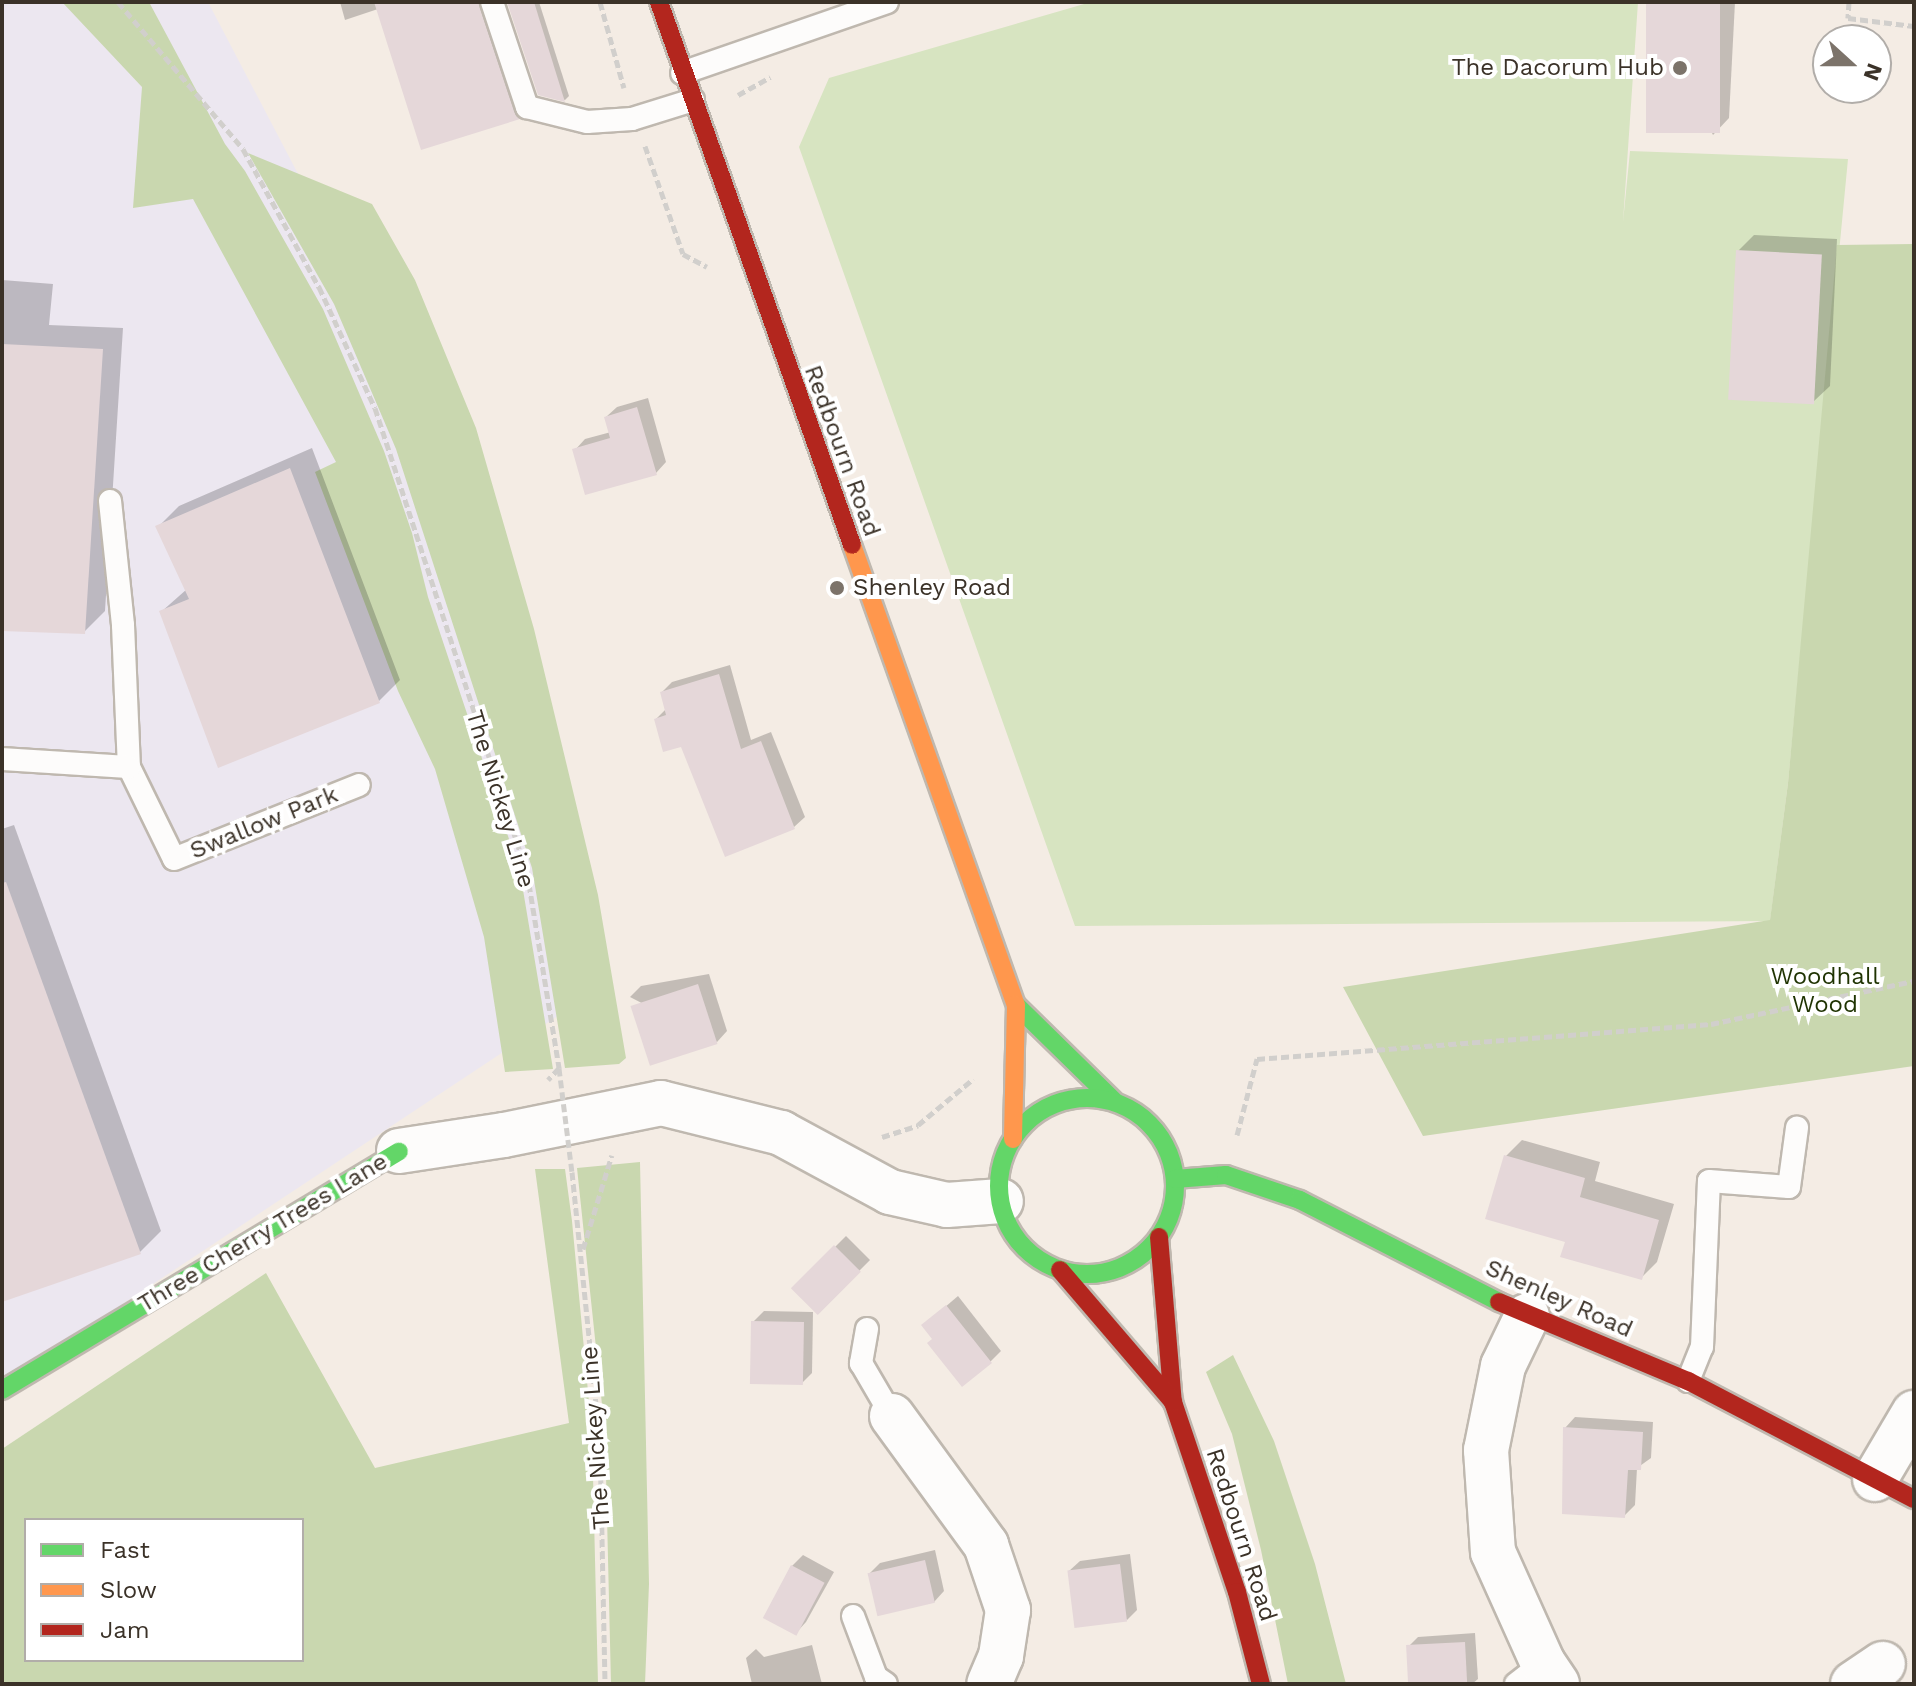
<!DOCTYPE html>
<style>
body{margin:0}
#map{position:relative;width:1916px;height:1686px;overflow:hidden;background:#f4ece4;font-family:"Work Sans",sans-serif}
div>[style]{position:absolute}
.industrial>*{inset:0;background:#ece7f0}
.green>*{inset:0;background:#d7e4c1}
.forest>*{inset:0;background:#c9d7af}
.shadow>*{inset:0;background:#0003;transform-origin:0 0}
.building>*{inset:0;background:#e5d7d9;transform-origin:0 0}
.path>*{height:5px;margin-top:-2.5px;transform-origin:0;background:repeating-linear-gradient(90deg,#d1cfcc 0 8px,transparent 0 12px)}
.roads{filter:drop-shadow(2px 0 #bfb8af) drop-shadow(-2px 0 #bfb8af) drop-shadow(0 2px #bfb8af) drop-shadow(0 -2px #bfb8af)}
.lane>*{height:22px;margin:-11px;padding:0 11px;transform-origin:11px;border-radius:11px;background:#fdfcfb}
.street>*{height:44px;margin:-22px;padding:0 22px;transform-origin:22px;border-radius:22px;background:#fdfcfb}
.fast>*{height:18px;margin:-9px;padding:0 9px;transform-origin:9px;border-radius:9px;background:#63d668}
.fast>.ring{margin:-9px;padding:0;box-sizing:content-box;background:none;border:18px solid #63d668;border-radius:50%}
.slow>*{height:18px;margin:-9px;padding:0 9px;transform-origin:9px;border-radius:9px;background:#ff974d}
.jam>*{height:18px;margin:-9px;padding:0 9px;transform-origin:9px;border-radius:9px;background:#b3261e}
.path-bridge>*{height:5px;margin-top:-2.5px;transform-origin:0;background:repeating-linear-gradient(90deg,#d1cfcc 0 8px,transparent 0 12px)}
.dots>*{width:22px;height:22px;translate:-50% -50%;box-sizing:border-box;border:4px solid #fff;border-radius:50%}
span{translate:-50% -50%;white-space:nowrap;text-align:center;line-height:1.15;-webkit-text-stroke:8px #fff;paint-order:stroke}
.poi-label{font-size:24px;color:#3b3228}
.right{translate:-100% -50%;text-align:right}
.left{translate:0 -50%;text-align:left}
.street-label{font-size:24px;color:#3b3228}
.park-label{font-size:24px;color:#1f3302}
.frame{position:absolute;inset:0;border:4px solid #3b3228;pointer-events:none}
.legend{position:absolute;left:24px;top:1518px;width:280px;height:144px;box-sizing:border-box;background:#fff;border:2px solid #b1ada9;margin:0;padding:10px 14px;list-style:none;font-size:24px;color:#3b3228}
.legend li{display:flex;align-items:center;gap:16px;height:40px}
.legend b{width:40px;border:2px solid #b1ada9}
.north{position:absolute;left:1812px;top:24px;width:80px;height:80px;box-sizing:border-box;background:#fff;border:2px solid #b1ada9;border-radius:50%;rotate:111deg;font-size:22px;font-weight:700;line-height:32px;text-align:center;color:#3b3228}
.north::after{content:'';display:block;margin:auto;width:28px;height:36px;background:#7c736a;clip-path:polygon(50% 0,100% 100%,50% 72%,0 100%)}
</style>
<div id="map">
<div class="industrial">
<i style="clip-path:polygon(2px 2px,208px 2px,330px 235px,606px 984px,2px 1384px)"></i>
</div>
<div class="green">
<i style="clip-path:polygon(1091px 2px,1638px 2px,1623px 222px,1630px 151px,1848px 159px,1788px 783px,1770px 921px,1075px 926px,799px 147px,829px 78px)"></i>
</div>
<div class="forest">
<i style="clip-path:polygon(62px 2px,149px 2px,225px 144px,245px 171px,323px 309px,384px 451px,412px 533px,428px 597px,520px 872px,553px 1069px,505px 1072px,484px 937px,435px 769px,398px 691px,315px 472px,336px 462px,193px 199px,133px 208px,142px 87px)"></i>
<i style="clip-path:polygon(248px 153px,372px 204px,415px 280px,476px 428px,534px 629px,598px 895px,626px 1058px,619px 1064px,565px 1068px,532px 868px,396px 449px,334px 304px)"></i>
<i style="clip-path:polygon(1914px 244px,1914px 1066px,1423px 1136px,1343px 987px,1770px 920px,1788px 783px,1837px 245px)"></i>
<i style="clip-path:polygon(640px 1162px,649px 1584px,645px 1684px,611px 1684px,605px 1433px,577px 1168px)"></i>
<i style="clip-path:polygon(evenodd,535px 1169px,565px 1169px,572px 1221px,592px 1434px,598px 1684px,2px 1684px,2px 1449px,266px 1273px,375px 1468px,569px 1423px,535px 1169px,302px 1520px,302px 1660px,26px 1660px,26px 1520px,302px 1520px)"></i>
<i style="clip-path:polygon(1233px 1355px,1274px 1441px,1315px 1564px,1346px 1684px,1288px 1684px,1261px 1550px,1232px 1434px,1206px 1372px)"></i>
</div>
<div class="shadow">
<i style="clip-path:polygon(340px 2px,490px 2px,529px 108px,519px 117px,422px 148px,378px 9px,345px 20px)"></i>
<i style="clip-path:polygon(539px 2px,569px 96px,565px 100px,539px 94px,517px 8px)"></i>
<i style="clip-path:polygon(1648px 2px,1735px 2px,1729px 118px,1713px 135px)"></i>
<i style="clip-path:polygon(1754px 235px,1837px 239px,1830px 386px,1813px 402px,1738px 251px)"></i>
<i style="clip-path:polygon(2px 280px,53px 284px,49px 325px,123px 328px,105px 611px,84px 632px,2px 629px)"></i>
<i style="clip-path:polygon(648px 398px,666px 462px,656px 473px,575px 450px,585px 439px,611px 432px,606px 417px,617px 407px)"></i>
<i style="clip-path:polygon(312px 448px,400px 680px,379px 701px,161px 612px,187px 589px,158px 527px,179px 506px)"></i>
<i style="clip-path:polygon(730px 665px,751px 740px,771px 732px,805px 817px,794px 827px,683px 744px,656px 719px,666px 709px,662px 692px,672px 682px)"></i>
<i style="clip-path:polygon(14px 825px,161px 1231px,140px 1252px,2px 1299px,2px 829px)"></i>
<i style="clip-path:polygon(709px 974px,727px 1031px,717px 1042px,630px 997px,641px 986px)"></i>
<i style="clip-path:polygon(1522px 1140px,1600px 1162px,1595px 1181px,1674px 1204px,1657px 1262px,1641px 1278px,1567px 1240px,1506px 1156px)"></i>
<i style="left:846px;top:1236px;width:34px;height:74px;rotate:45deg"></i>
<i style="clip-path:polygon(958px 1296px,1001px 1351px,990px 1362px,934px 1339px,924px 1325px)"></i>
<i style="clip-path:polygon(764px 1311px,813px 1312px,812px 1373px,801px 1384px,753px 1322px)"></i>
<i style="clip-path:polygon(1575px 1417px,1653px 1422px,1651px 1458px,1637px 1468px,1635px 1505px,1624px 1516px,1565px 1428px)"></i>
<i style="clip-path:polygon(935px 1550px,944px 1591px,934px 1602px,869px 1574px,880px 1563px)"></i>
<i style="clip-path:polygon(1130px 1554px,1137px 1610px,1127px 1620px,1069px 1571px,1080px 1561px)"></i>
<i style="clip-path:polygon(803px 1555px,834px 1572px,806px 1622px,796px 1633px,792px 1566px)"></i>
<i style="clip-path:polygon(1475px 1633px,1478px 1679px,1472px 1684px,1411px 1684px,1408px 1647px,1418px 1637px)"></i>
<i style="clip-path:polygon(812px 1645px,822px 1684px,752px 1684px,746px 1658px,756px 1649px,764px 1657px)"></i>
</div>
<div class="building">
<i style="clip-path:polygon(374px 2px,478px 2px,514px 111px,520px 119px,421px 150px)"></i>
<i style="clip-path:polygon(507px 2px,534px 2px,565px 102px,538px 95px)"></i>
<i style="left:1646px;top:2px;width:74px;height:131px"></i>
<i style="left:1736px;top:250px;width:86px;height:150px;rotate:3deg"></i>
<i style="clip-path:polygon(2px 344px,103px 349px,85px 634px,2px 631px)"></i>
<i style="clip-path:polygon(637px 407px,657px 475px,585px 495px,572px 449px,610px 438px,604px 417px)"></i>
<i style="clip-path:polygon(290px 468px,380px 703px,218px 768px,159px 611px,189px 599px,155px 526px)"></i>
<i style="clip-path:polygon(719px 674px,741px 749px,761px 741px,795px 829px,725px 857px,681px 747px,663px 752px,654px 719px,666px 715px,660px 692px)"></i>
<i style="clip-path:polygon(6px 882px,141px 1254px,2px 1302px,2px 883px)"></i>
<i style="left:698px;top:984px;width:63px;height:71px;rotate:72deg"></i>
<i style="clip-path:polygon(1504px 1155px,1585px 1178px,1580px 1197px,1659px 1220px,1642px 1280px,1560px 1257px,1565px 1242px,1485px 1219px)"></i>
<i style="left:834px;top:1245px;width:38px;height:61px;rotate:45deg"></i>
<i style="clip-path:polygon(946px 1305px,992px 1363px,962px 1387px,927px 1343px,932px 1339px,921px 1325px)"></i>
<i style="left:751px;top:1321px;width:53px;height:63px;rotate:1deg"></i>
<i style="clip-path:polygon(1563px 1427px,1643px 1432px,1641px 1470px,1628px 1470px,1625px 1518px,1562px 1514px)"></i>
<i style="left:925px;top:1560px;width:44px;height:59px;rotate:77deg"></i>
<i style="left:1120px;top:1564px;width:58px;height:53px;rotate:83deg"></i>
<i style="left:791px;top:1565px;width:38px;height:60px;rotate:28deg"></i>
<i style="left:1465px;top:1642px;width:42px;height:59px;rotate:87deg"></i>
</div>
<div class="path">
<i style="left:118px;top:2px;width:193px;rotate:49.6deg"></i>
<i style="left:243px;top:149px;width:158px;rotate:61.2deg"></i>
<i style="left:319px;top:287px;width:133px;rotate:65.2deg"></i>
<i style="left:375px;top:408px;width:488px;rotate:71.9deg"></i>
<i style="left:527px;top:872px;width:199px;rotate:80.7deg"></i>
<i style="left:559px;top:1068px;width:16px;rotate:133deg"></i>
<i style="left:600px;top:2px;width:89px;rotate:74.4deg"></i>
<i style="left:1849px;top:2px;width:16px;rotate:94deg"></i>
<i style="left:1848px;top:18px;width:66px;rotate:6.9deg"></i>
<i style="left:738px;top:95px;width:37px;rotate:-29deg"></i>
<i style="left:645px;top:146px;width:114px;rotate:70.6deg"></i>
<i style="left:683px;top:254px;width:27px;rotate:28deg"></i>
<i style="left:1237px;top:1135px;width:79px;rotate:-75.3deg"></i>
<i style="left:1257px;top:1059px;width:455px;rotate:-4.4deg"></i>
<i style="left:1711px;top:1024px;width:208px;rotate:-12deg"></i>
<i style="left:882px;top:1137px;width:38px;rotate:-18deg"></i>
<i style="left:918px;top:1125px;width:72px;rotate:-39.9deg"></i>
<i style="left:572px;top:1172px;width:272px;rotate:84.1deg"></i>
<i style="left:600px;top:1443px;width:241px;rotate:88.8deg"></i>
<i style="left:583px;top:1249px;width:98px;rotate:-72.9deg"></i>
</div>
<div class="roads">
<div class="lane">
<i style="left:492px;top:2px;width:111px;rotate:71.6deg"></i>
<i style="left:527px;top:107px;width:62px;rotate:14deg"></i>
<i style="left:587px;top:122px;width:45px;rotate:-3.8deg"></i>
<i style="left:632px;top:119px;width:64px;rotate:-17.3deg"></i>
<i style="left:682px;top:73px;width:217px;rotate:-19.1deg"></i>
<i style="left:110px;top:501px;width:125px;rotate:84deg"></i>
<i style="left:123px;top:625px;width:142px;rotate:87.6deg"></i>
<i style="left:129px;top:767px;width:102px;rotate:63.9deg"></i>
<i style="left:174px;top:859px;width:199px;rotate:-21.8deg"></i>
<i style="left:2px;top:759px;width:127px;rotate:3.6deg"></i>
<i style="left:867px;top:1329px;width:35px;rotate:100deg"></i>
<i style="left:861px;top:1363px;width:61px;rotate:59.7deg"></i>
<i style="left:1688px;top:1381px;width:37px;rotate:-68deg"></i>
<i style="left:1702px;top:1347px;width:166px;rotate:-87.6deg"></i>
<i style="left:1709px;top:1181px;width:80px;rotate:4.3deg"></i>
<i style="left:1789px;top:1187px;width:60px;rotate:-82.3deg"></i>
<i style="left:853px;top:1616px;width:65px;rotate:69.3deg"></i>
<i style="left:876px;top:1677px;width:12px;rotate:35deg"></i>
<i style="left:1516px;top:1684px;width:34px;rotate:-38deg"></i>
</div>
<div class="street">
<i style="left:399px;top:1151px;width:106px;rotate:-8.7deg"></i>
<i style="left:504px;top:1135px;width:160px;rotate:-11.5deg"></i>
<i style="left:661px;top:1103px;width:124px;rotate:14deg"></i>
<i style="left:781px;top:1133px;width:124px;rotate:28.4deg"></i>
<i style="left:890px;top:1192px;width:58px;rotate:12.8deg"></i>
<i style="left:947px;top:1205px;width:54px;rotate:-4.2deg"></i>
<i style="left:1527px;top:1316px;width:55px;rotate:115.6deg"></i>
<i style="left:1503px;top:1366px;width:86px;rotate:101.4deg"></i>
<i style="left:1486px;top:1450px;width:102px;rotate:86.1deg"></i>
<i style="left:1493px;top:1552px;width:122px;rotate:65.8deg"></i>
<i style="left:1543px;top:1663px;width:25px;rotate:56deg"></i>
<i style="left:892px;top:1416px;width:160px;rotate:53.9deg"></i>
<i style="left:986px;top:1545px;width:69px;rotate:71.3deg"></i>
<i style="left:1008px;top:1610px;width:47px;rotate:98.7deg"></i>
<i style="left:1001px;top:1656px;width:30px;rotate:113deg"></i>
<i style="left:1875px;top:1479px;width:77px;rotate:-59.4deg"></i>
<i style="left:1853px;top:1684px;width:36px;rotate:-34deg"></i>
</div>
<div class="fast">
<i style="left:1016px;top:1005px;width:139px;rotate:44.4deg"></i>
<i class="ring" style="left:999px;top:1098px;width:158px;height:158px"></i>
<i style="left:1175px;top:1179px;width:51px;rotate:-4.5deg"></i>
<i style="left:1226px;top:1175px;width:78px;rotate:18.7deg"></i>
<i style="left:1300px;top:1200px;width:224px;rotate:27.1deg"></i>
<i style="left:2px;top:1390px;width:463px;rotate:-31deg"></i>
</div>
<div class="slow">
<i style="left:852px;top:545px;width:488px;rotate:70.4deg"></i>
<i style="left:1016px;top:1005px;width:134px;rotate:91.3deg"></i>
</div>
<div class="jam">
<i style="left:659px;top:2px;width:576px;rotate:70.43deg"></i>
<i style="left:1159px;top:1237px;width:166px;rotate:85.2deg"></i>
<i style="left:1173px;top:1402px;width:200px;rotate:71.4deg"></i>
<i style="left:1237px;top:1592px;width:95px;rotate:75.4deg"></i>
<i style="left:1060px;top:1270px;width:174px;rotate:49.4deg"></i>
<i style="left:1499px;top:1302px;width:205px;rotate:22.7deg"></i>
<i style="left:1688px;top:1381px;width:255px;rotate:27.6deg"></i>
</div>
</div>
<div class="path-bridge">
<i style="left:559px;top:1068px;width:105px;rotate:82.9deg"></i>
</div>
<div class="dots">
<i style="left:1680px;top:68px;background:#7c736a"></i>
<i style="left:837px;top:588px;background:#7c736a"></i>
</div>
<div class="poi-label">
<span class="right" style="left:1664px;top:68px">The Dacorum Hub</span>
<span class="left" style="left:853px;top:588px">Shenley Road</span>
</div>
<div class="street-label">
<span style="left:842px;top:451px;rotate:70deg">Redbourn Road</span>
<span style="left:500px;top:799px;rotate:73deg">The Nickey Line</span>
<span style="left:264px;top:823px;rotate:-22deg">Swallow Park</span>
<span style="left:263px;top:1233px;rotate:-31deg">Three Cherry Trees Lane</span>
<span style="left:1559px;top:1299px;rotate:24deg">Shenley Road</span>
<span style="left:596px;top:1438px;rotate:-94deg">The Nickey Line</span>
<span style="left:1241px;top:1535px;rotate:72deg">Redbourn Road</span>
</div>
<div class="park-label">
<span style="left:1825px;top:991px">Woodhall<br>Wood</span>
</div>
<div class="frame"></div>
<ul class="legend">
<li><b style="height:10px;background:#63d668"></b>Fast</li>
<li><b style="height:10px;background:#ff974d"></b>Slow</li>
<li><b style="height:10px;background:#b3261e"></b>Jam</li>
</ul>
<div class="north">N</div>
</div>
